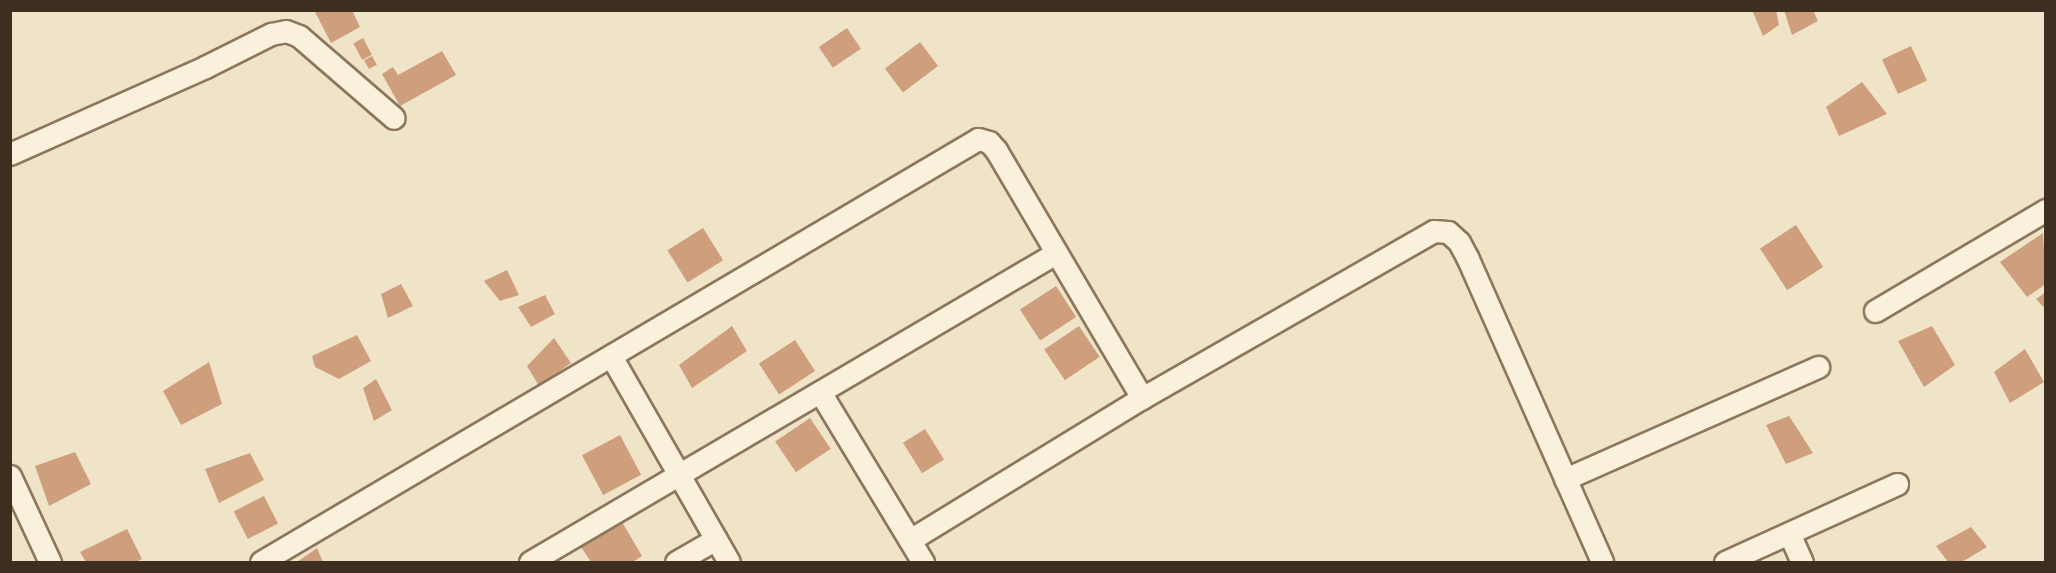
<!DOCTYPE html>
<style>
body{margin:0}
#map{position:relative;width:2056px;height:573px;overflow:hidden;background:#f0e4c8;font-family:Spectral,serif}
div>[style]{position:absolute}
.building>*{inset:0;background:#cf9f7d;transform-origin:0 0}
.roads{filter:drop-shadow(2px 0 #8d765c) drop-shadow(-2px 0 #8d765c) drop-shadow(0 2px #8d765c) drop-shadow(0 -2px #8d765c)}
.minor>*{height:21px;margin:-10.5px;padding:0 10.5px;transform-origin:10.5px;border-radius:10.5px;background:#faf1dc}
span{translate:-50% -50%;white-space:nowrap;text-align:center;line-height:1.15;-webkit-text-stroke:6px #f7eed8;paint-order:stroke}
.frame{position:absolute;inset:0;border:12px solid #3d2e20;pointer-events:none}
</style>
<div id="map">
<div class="building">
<i style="clip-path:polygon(314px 10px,352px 10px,360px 27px,331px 43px)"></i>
<i style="clip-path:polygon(1752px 10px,1776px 10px,1779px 25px,1763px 36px)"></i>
<i style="clip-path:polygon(1784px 10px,1813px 10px,1818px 21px,1792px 35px)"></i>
<i style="left:847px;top:28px;width:25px;height:34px;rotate:56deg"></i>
<i style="left:363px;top:38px;width:19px;height:11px;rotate:62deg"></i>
<i style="left:920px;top:42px;width:30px;height:44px;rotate:53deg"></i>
<i style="left:1911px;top:46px;width:38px;height:32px;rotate:65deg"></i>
<i style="clip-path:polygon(442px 51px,456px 75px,400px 106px,382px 74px,393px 67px,398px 75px)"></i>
<i style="left:372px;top:56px;width:10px;height:9px;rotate:61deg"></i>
<i style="clip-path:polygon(1862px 82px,1887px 114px,1839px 136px,1826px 107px)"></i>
<i style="left:1796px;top:225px;width:50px;height:43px;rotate:57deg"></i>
<i style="left:703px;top:228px;width:38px;height:42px;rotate:58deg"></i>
<i style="clip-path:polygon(2043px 233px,2046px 284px,2027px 297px,2000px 262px)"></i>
<i style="clip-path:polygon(507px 270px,519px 295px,500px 301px,484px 281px)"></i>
<i style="clip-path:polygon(401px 284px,413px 306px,388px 318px,381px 294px)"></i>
<i style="left:1056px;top:286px;width:37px;height:43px;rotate:57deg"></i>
<i style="clip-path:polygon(2046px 292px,2046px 310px,2036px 299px)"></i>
<i style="clip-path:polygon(545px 295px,555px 314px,531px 327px,518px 307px)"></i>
<i style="clip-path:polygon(732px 326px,747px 351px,692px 388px,679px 365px)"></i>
<i style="left:1079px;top:326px;width:37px;height:42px;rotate:56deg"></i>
<i style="clip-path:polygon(1932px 326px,1955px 365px,1924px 387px,1898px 341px)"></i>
<i style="clip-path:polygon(357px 335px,371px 361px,339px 379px,315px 367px,312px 356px)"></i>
<i style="clip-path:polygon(554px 338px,571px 363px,539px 386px,527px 366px)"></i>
<i style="left:795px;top:340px;width:37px;height:43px;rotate:57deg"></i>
<i style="clip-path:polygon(2025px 349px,2044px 382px,2010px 403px,1994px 372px)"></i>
<i style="clip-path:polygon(209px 362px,222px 404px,181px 425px,163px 391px)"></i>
<i style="clip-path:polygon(376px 379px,392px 410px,374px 421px,363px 388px)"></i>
<i style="clip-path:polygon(1789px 416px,1813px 453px,1786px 464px,1766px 425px)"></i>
<i style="left:810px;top:418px;width:37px;height:42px;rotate:56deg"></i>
<i style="left:925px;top:429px;width:36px;height:26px;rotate:58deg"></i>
<i style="left:620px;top:435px;width:45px;height:43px;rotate:62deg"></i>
<i style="clip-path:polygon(75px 452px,91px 484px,49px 506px,35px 466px)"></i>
<i style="clip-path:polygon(250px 453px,264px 480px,219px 503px,205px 469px)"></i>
<i style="left:264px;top:496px;width:31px;height:34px;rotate:63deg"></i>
<i style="clip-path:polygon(622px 522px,642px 556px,633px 562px,591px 562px,581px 547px)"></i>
<i style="clip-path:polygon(1971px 527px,1987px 547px,1962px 562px,1948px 562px,1936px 546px)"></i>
<i style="clip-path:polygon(127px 529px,142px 559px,136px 562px,86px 562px,80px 552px)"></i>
<i style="clip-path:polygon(317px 548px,323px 562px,297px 562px)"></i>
</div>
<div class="roads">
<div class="minor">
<i style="left:10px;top:154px;width:214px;rotate:-24deg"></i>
<i style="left:205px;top:67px;width:74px;rotate:-26.6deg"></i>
<i style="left:271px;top:34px;width:15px;rotate:-11deg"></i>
<i style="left:286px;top:31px;width:14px;rotate:21deg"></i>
<i style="left:299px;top:36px;width:125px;rotate:40.8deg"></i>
<i style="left:1875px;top:311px;width:199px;rotate:-30.6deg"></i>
<i style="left:611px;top:356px;width:237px;rotate:60.2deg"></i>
<i style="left:820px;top:392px;width:199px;rotate:58.8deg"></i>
<i style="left:10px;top:476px;width:95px;rotate:65.1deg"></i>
<i style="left:1565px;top:479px;width:277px;rotate:-23.9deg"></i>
<i style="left:1789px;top:533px;width:32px;rotate:66deg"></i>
<i style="left:910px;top:540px;width:272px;rotate:-31.5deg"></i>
<i style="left:1142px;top:398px;width:336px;rotate:-29.8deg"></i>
<i style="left:1434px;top:231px;width:14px;rotate:4deg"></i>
<i style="left:1448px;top:232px;width:15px;rotate:42deg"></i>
<i style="left:1459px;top:242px;width:19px;rotate:62deg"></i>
<i style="left:1468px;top:259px;width:331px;rotate:66.1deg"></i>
<i style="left:261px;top:562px;width:832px;rotate:-30.54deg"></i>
<i style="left:978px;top:139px;width:11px;rotate:15deg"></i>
<i style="left:989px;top:142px;width:11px;rotate:49deg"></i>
<i style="left:996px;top:150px;width:288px;rotate:59.5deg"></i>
<i style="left:530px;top:562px;width:610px;rotate:-30.43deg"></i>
<i style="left:676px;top:562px;width:46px;rotate:-29.9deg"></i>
<i style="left:1725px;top:562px;width:189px;rotate:-24.4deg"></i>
</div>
</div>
<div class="frame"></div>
</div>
